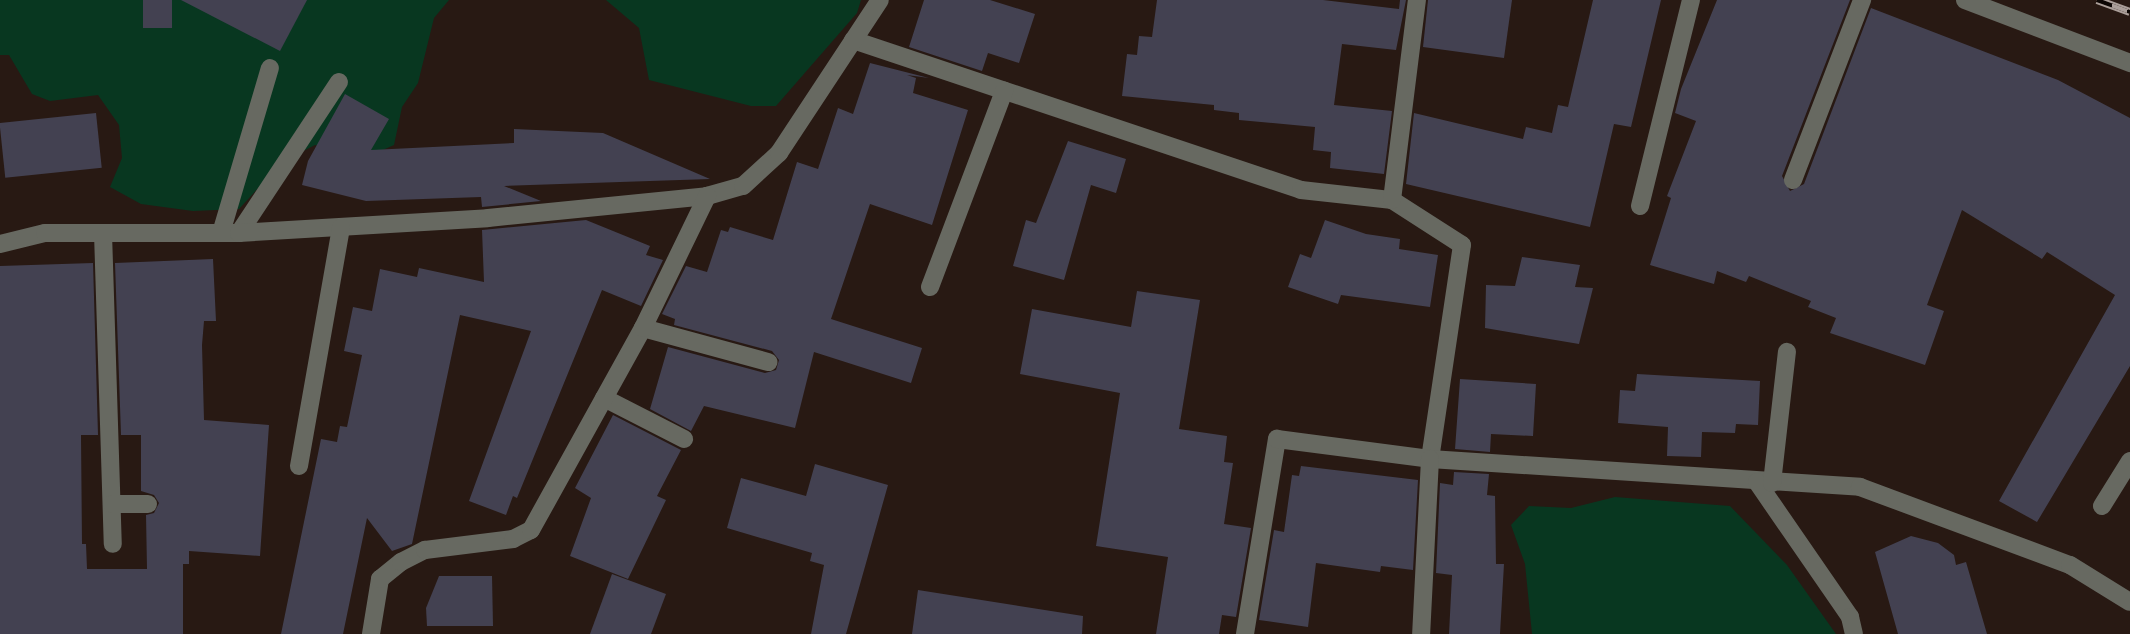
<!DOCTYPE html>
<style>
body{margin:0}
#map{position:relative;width:2130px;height:634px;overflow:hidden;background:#281913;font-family:"Nunito Sans",sans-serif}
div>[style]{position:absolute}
.green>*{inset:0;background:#083720}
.building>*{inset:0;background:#434151;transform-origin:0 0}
.minor>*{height:18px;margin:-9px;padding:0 9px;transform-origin:9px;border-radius:9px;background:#676961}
.rail>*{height:8px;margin-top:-4px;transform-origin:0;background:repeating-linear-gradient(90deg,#0c0604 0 16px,#aa9e99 0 32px);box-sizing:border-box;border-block:2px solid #aa9e99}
span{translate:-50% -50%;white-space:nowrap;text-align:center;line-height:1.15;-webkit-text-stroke:5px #0c0604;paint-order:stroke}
</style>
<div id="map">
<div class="green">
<i style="clip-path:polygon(0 0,449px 0,434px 18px,418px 83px,402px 107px,394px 145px,367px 157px,315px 145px,282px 162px,239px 209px,193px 211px,141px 204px,110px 187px,122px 158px,119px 125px,98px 95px,50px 101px,32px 94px,9px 55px,0 55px)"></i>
<i style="clip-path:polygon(606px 0,861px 0,857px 13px,776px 106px,751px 106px,649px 80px,639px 28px)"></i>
<i style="clip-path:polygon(1615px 497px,1730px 506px,1787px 565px,1836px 634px,1532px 634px,1525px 564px,1511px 525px,1529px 506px,1571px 508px)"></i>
</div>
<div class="building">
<i style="left:143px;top:0;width:29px;height:28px"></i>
<i style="clip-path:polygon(181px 0,307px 0,280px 51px)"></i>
<i style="clip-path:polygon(924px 0,990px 0,1035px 14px,1019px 63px,988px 53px,982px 71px,909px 47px)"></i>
<i style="clip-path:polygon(1157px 0,1323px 0,1399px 9px,1400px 0,1406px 0,1396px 50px,1342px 44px,1334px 105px,1392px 111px,1384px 174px,1330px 168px,1331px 152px,1313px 150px,1315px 127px,1239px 120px,1239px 113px,1214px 110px,1214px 105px,1122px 96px,1127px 54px,1137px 55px,1139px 36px,1152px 37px)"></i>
<i style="clip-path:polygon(1428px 0,1512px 0,1504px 58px,1423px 47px)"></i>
<i style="clip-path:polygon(1593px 0,1661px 0,1631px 127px,1614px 124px,1590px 227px,1406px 184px,1414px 113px,1523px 139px,1526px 127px,1552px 133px,1558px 105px,1568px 107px)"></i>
<i style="clip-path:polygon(1717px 0,1850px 0,1782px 176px,1790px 191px,1804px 184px,1871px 8px,2058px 80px,2130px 118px,2130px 366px,2037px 522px,1999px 501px,2115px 295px,2047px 252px,2042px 259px,1962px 210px,1927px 305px,1944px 311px,1925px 365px,1830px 333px,1836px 318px,1808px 307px,1811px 301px,1749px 276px,1746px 282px,1717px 271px,1714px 284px,1650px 265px,1671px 198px,1667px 196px,1696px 121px,1675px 113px,1681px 89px)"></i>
<i style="clip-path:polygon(870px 63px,929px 78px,907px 75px,916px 78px,913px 93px,968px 110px,932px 225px,870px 204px,831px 319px,922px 348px,911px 383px,814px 352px,795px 428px,704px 406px,691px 431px,650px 409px,668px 347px,765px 373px,776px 370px,779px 360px,772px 351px,674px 325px,675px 319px,662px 314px,686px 266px,707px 272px,721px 230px,728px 232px,730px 227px,773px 240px,797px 162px,818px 169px,838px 108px,853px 114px)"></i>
<i style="clip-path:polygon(345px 94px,389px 119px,371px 150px,514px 143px,514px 129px,603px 133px,710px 179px,504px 186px,541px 201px,482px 207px,481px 197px,366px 201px,302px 185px,308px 161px)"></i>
<i style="left:96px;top:113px;width:55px;height:97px;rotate:84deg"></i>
<i style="clip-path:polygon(1068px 141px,1126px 159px,1116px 193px,1091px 185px,1064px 280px,1013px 266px,1026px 220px,1036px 223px)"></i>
<i style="clip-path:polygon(586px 220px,650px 246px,646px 255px,663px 260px,641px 306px,602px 290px,517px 498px,513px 496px,506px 515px,469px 501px,531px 331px,460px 315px,412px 544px,392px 551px,367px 518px,343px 634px,281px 634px,321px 439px,337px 442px,340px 426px,347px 427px,362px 355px,344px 351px,353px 307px,372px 311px,380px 269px,417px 277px,419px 268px,484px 282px,482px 230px)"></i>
<i style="clip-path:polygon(1325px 220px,1366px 234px,1400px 239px,1399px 249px,1438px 255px,1430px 307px,1341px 295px,1338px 304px,1288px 287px,1300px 254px,1311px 258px)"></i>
<i style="clip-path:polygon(1522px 257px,1580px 265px,1575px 287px,1593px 288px,1579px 344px,1485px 328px,1486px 285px,1515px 286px)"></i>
<i style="clip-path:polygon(213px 259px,216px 321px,204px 321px,202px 345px,204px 420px,269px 425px,260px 556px,189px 551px,189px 564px,183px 564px,183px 634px,0 634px,0 266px,93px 263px,98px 435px,81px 435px,82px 544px,86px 544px,87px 569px,147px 569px,146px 515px,154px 513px,159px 503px,154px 495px,141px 491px,141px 435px,121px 435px,115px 263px)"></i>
<i style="clip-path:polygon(1137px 291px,1200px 300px,1179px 429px,1227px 436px,1224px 462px,1233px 463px,1224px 524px,1251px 528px,1236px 617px,1222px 615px,1219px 634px,1156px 634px,1168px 557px,1096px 546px,1120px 393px,1020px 374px,1032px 309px,1131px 327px)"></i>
<i style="clip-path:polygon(1637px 374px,1760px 381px,1758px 425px,1736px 424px,1735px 433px,1702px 432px,1701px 457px,1667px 456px,1668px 427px,1618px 423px,1620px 390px,1635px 391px)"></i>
<i style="clip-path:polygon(1460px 379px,1536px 384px,1533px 436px,1491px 434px,1490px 452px,1455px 449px)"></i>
<i style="clip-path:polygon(613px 415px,681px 450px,657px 496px,666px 500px,628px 579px,570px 556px,591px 498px,575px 488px)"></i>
<i style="clip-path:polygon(815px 464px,888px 485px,846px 634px,811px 634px,824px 565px,810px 561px,812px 553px,727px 528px,741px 478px,806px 496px)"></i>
<i style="clip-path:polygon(1301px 466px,1418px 480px,1413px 570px,1381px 566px,1380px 572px,1316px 563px,1308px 627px,1259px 620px,1274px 530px,1284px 532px,1292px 475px,1299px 476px)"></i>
<i style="clip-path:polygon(1454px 472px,1489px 474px,1487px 495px,1495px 496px,1496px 564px,1504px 564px,1500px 634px,1449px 634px,1452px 575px,1436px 573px,1440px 483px,1453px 485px)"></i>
<i style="clip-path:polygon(1911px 536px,1938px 543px,1954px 555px,1956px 565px,1966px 562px,1987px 634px,1898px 634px,1875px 552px)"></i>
<i style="clip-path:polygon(612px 574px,666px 594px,651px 634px,590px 634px)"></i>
<i style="clip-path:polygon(439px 576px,492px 576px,493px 626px,427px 626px,426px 608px)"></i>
<i style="clip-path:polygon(918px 590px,1083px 616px,1082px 634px,912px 634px)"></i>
</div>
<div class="minor">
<i style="left:1965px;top:0;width:177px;rotate:20.9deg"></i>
<i style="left:853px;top:40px;width:472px;rotate:18.5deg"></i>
<i style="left:1301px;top:190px;width:92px;rotate:6.3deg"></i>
<i style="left:1392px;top:200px;width:83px;rotate:32.7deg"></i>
<i style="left:1462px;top:245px;width:216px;rotate:98.5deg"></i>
<i style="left:1430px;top:459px;width:431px;rotate:3.7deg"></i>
<i style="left:1860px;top:487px;width:224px;rotate:20.4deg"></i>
<i style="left:2070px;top:565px;width:70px;rotate:31.7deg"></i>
<i style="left:1793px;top:180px;width:193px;rotate:-69deg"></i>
<i style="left:1392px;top:200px;width:202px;rotate:-82.9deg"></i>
<i style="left:1640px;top:206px;width:212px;rotate:-76.1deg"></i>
<i style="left:103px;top:233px;width:311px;rotate:88.2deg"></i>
<i style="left:221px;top:233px;width:172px;rotate:-73.5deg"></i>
<i style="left:239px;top:233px;width:181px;rotate:-56.5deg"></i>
<i style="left:0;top:244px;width:46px;rotate:-13.7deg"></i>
<i style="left:45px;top:233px;width:194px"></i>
<i style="left:239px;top:233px;width:249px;rotate:-3.4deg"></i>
<i style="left:488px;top:218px;width:220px;rotate:-5.7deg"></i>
<i style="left:707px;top:196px;width:37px;rotate:-16deg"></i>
<i style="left:743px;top:186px;width:49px;rotate:-42.5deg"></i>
<i style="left:779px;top:153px;width:183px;rotate:-56.6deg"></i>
<i style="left:930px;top:287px;width:210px;rotate:-69.3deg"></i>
<i style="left:643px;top:328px;width:130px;rotate:15.2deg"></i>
<i style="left:604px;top:398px;width:90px;rotate:27.1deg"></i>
<i style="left:299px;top:466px;width:242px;rotate:-80deg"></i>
<i style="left:1757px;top:482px;width:164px;rotate:55.4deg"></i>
<i style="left:1850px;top:617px;width:17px;rotate:77deg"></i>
<i style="left:1772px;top:483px;width:132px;rotate:-83.5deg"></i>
<i style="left:112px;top:504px;width:36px"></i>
<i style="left:2102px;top:506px;width:53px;rotate:-58.1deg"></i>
<i style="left:371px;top:634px;width:56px;rotate:-80.7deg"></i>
<i style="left:380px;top:579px;width:27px;rotate:-39deg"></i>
<i style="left:401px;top:562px;width:27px;rotate:-27deg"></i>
<i style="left:425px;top:550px;width:89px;rotate:-7.1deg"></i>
<i style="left:513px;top:539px;width:20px;rotate:-27deg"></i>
<i style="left:531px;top:530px;width:231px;rotate:-61deg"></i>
<i style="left:643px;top:328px;width:147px;rotate:-64.1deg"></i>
<i style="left:1245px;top:634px;width:198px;rotate:-80.7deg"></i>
<i style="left:1277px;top:439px;width:154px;rotate:7.4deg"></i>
<i style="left:1430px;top:459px;width:175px;rotate:92.9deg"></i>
</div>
<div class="rail">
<i style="left:2097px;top:0;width:35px;rotate:20deg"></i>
</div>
</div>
